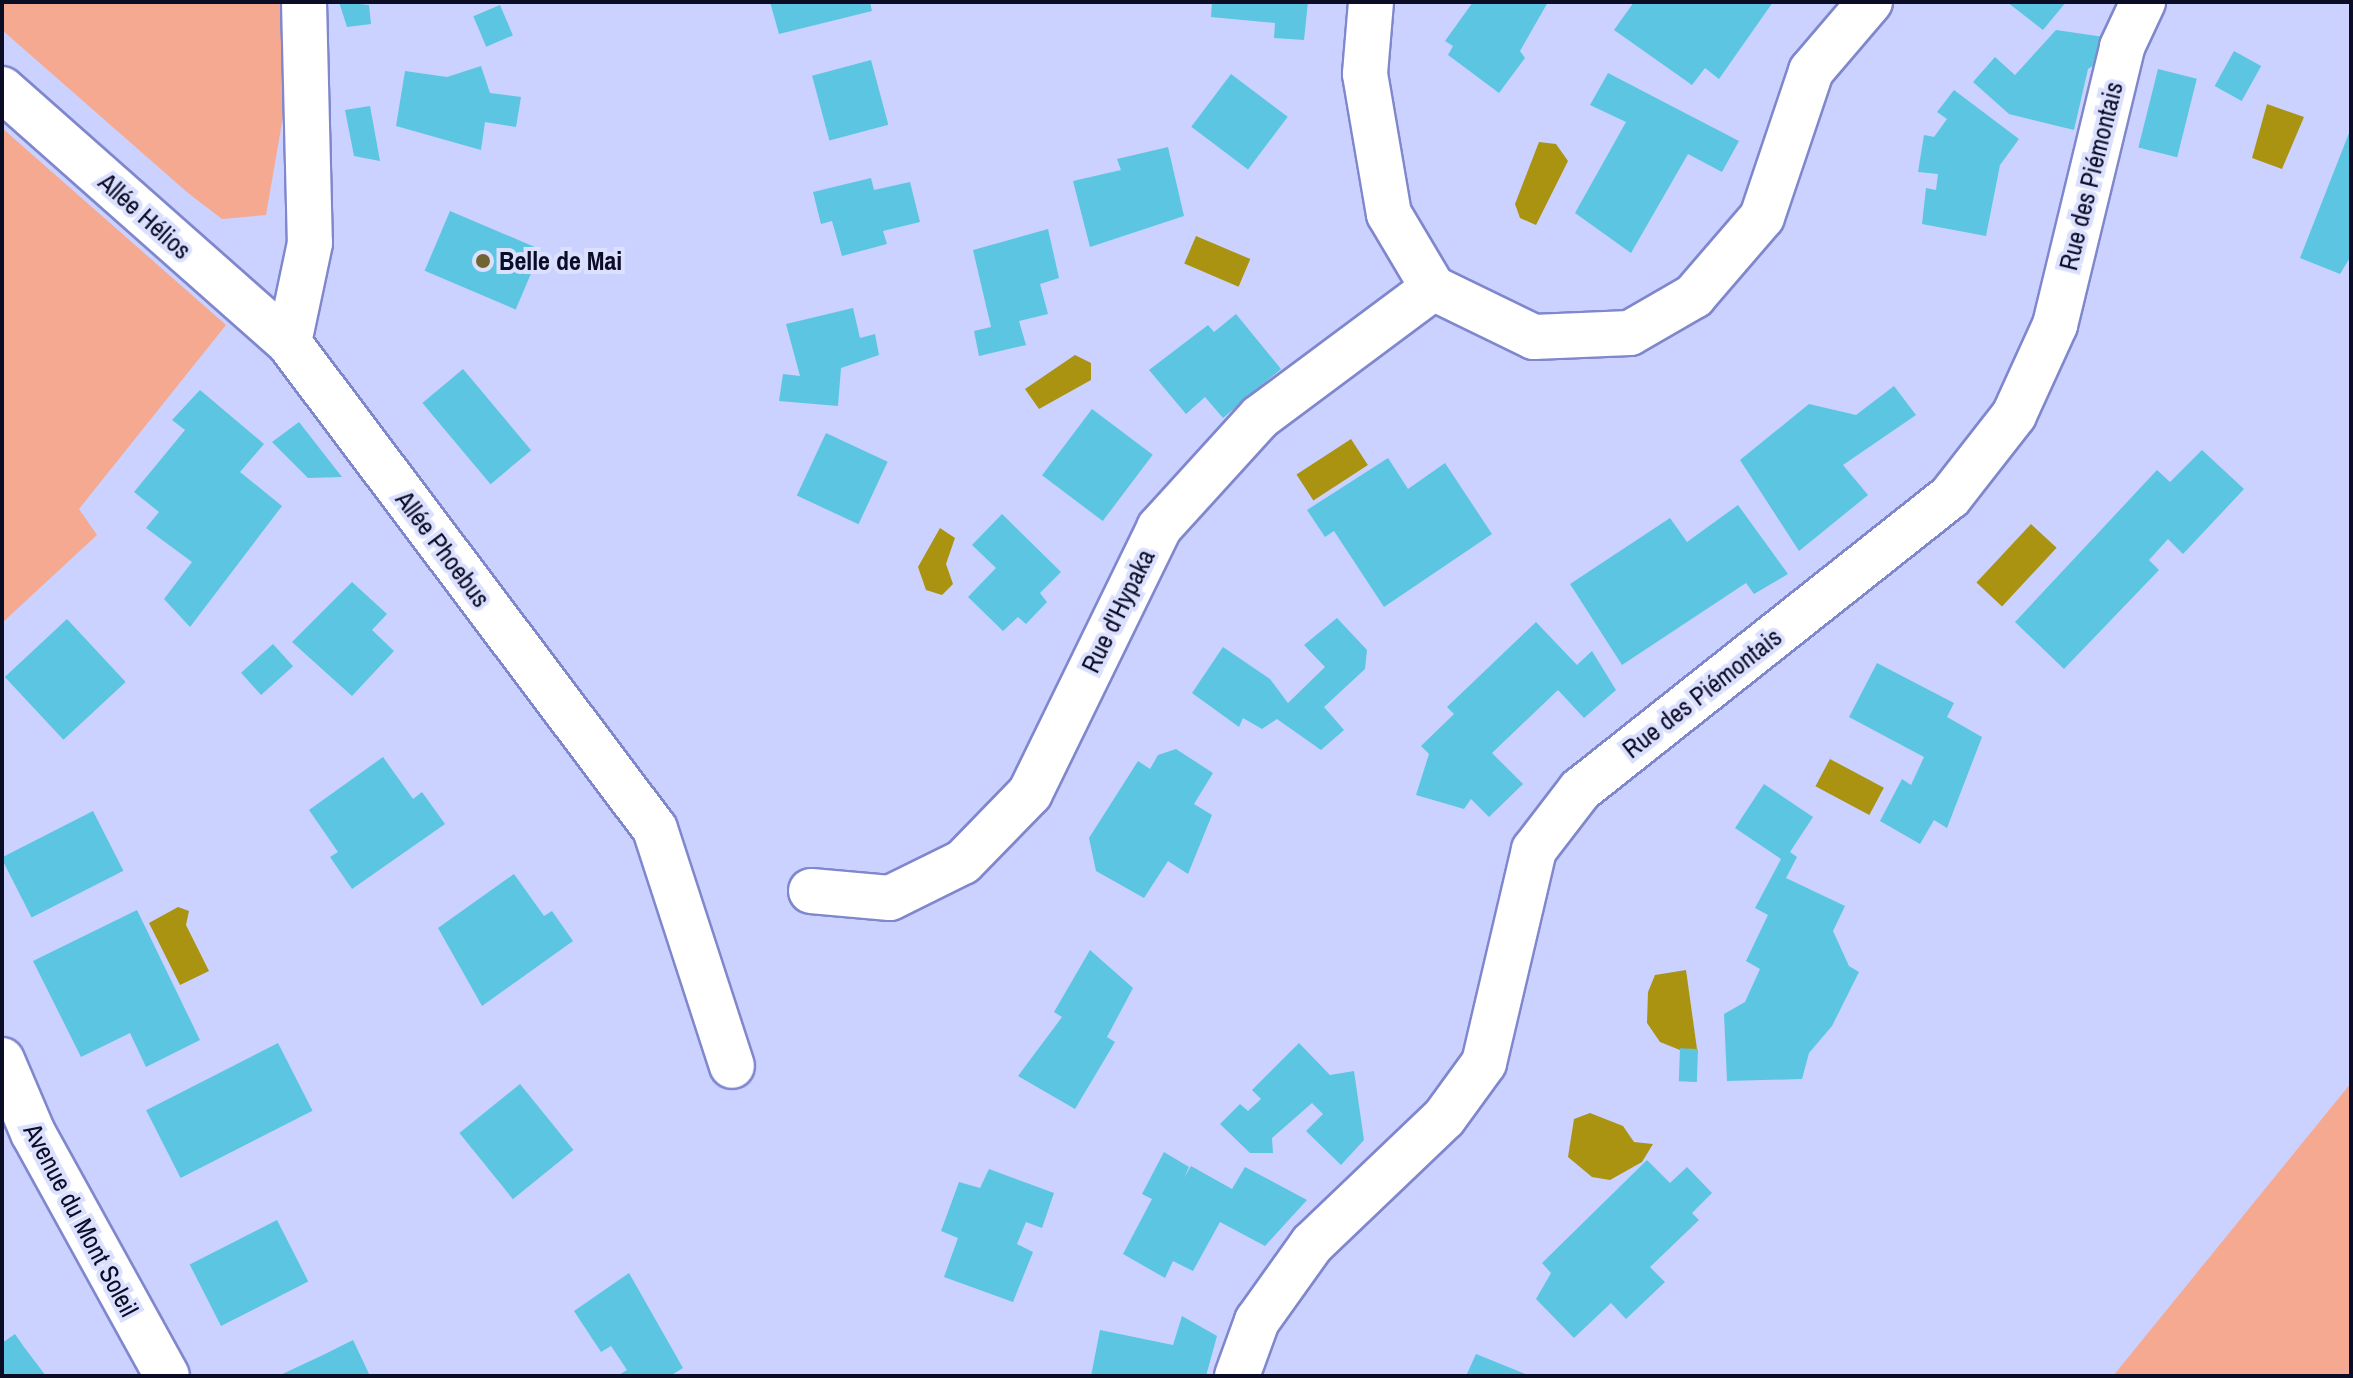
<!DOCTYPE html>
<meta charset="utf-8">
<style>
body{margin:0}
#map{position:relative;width:2353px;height:1378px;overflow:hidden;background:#cbd2ff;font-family:"Archivo Narrow",sans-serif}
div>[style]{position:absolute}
.green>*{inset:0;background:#f6a991}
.water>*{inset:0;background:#a99310;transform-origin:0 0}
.building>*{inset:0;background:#5bc5e2;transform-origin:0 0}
.roads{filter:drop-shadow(2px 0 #7f87cd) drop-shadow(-2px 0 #7f87cd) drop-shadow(0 2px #7f87cd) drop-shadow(0 -2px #7f87cd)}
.minor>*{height:44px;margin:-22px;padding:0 22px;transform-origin:22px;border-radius:22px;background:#fff}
.dots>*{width:22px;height:22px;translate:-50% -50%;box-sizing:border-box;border:4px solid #dbe0fe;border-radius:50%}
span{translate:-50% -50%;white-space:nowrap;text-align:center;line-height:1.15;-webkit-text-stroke:8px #dbe0fe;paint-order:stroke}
.street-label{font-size:26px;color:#0b0c26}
.poi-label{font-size:26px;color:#0b0c26;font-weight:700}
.left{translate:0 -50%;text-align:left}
.frame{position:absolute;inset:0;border:4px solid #0b0c26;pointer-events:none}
</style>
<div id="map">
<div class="green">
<i style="clip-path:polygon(2px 2px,281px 2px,289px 82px,266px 215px,222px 219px,188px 193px,2px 30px)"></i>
<i style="clip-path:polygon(2px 128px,226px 325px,79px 509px,97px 535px,2px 623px)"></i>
<i style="clip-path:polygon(2351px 1083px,2351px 1376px,2113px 1376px)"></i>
</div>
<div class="water">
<i style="clip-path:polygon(2267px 104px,2304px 117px,2282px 169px,2252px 158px)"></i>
<i style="clip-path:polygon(1539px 142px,1556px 144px,1568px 161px,1536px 225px,1520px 218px,1515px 204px)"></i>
<i style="left:1196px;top:236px;width:59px;height:30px;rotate:23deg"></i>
<i style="clip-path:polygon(1075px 355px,1091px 363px,1091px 380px,1039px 409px,1025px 389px)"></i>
<i style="left:1351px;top:439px;width:31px;height:65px;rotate:57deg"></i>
<i style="left:2031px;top:524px;width:35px;height:80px;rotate:43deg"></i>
<i style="clip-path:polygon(940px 528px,955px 538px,946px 564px,953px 584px,942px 595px,926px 590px,918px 567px)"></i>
<i style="left:1830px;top:759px;width:61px;height:31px;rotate:28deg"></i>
<i style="clip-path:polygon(178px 907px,189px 911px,186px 925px,209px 971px,180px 985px,149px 923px)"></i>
<i style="clip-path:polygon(1686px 970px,1697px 1049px,1680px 1050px,1660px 1042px,1647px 1023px,1648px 992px,1655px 975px)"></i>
<i style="clip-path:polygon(1590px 1113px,1623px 1126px,1634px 1142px,1653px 1144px,1642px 1162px,1610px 1180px,1592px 1177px,1568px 1157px,1574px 1119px)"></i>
</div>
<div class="building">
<i style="clip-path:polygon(339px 2px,369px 5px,371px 24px,347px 27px)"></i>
<i style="clip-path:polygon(770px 2px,870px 2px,872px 11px,779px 34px)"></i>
<i style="clip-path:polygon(1212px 2px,1308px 2px,1304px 40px,1274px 38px,1275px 23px,1211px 17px)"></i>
<i style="clip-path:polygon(1473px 2px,1548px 2px,1520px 51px,1525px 58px,1499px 93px,1448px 55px,1453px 46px,1445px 41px)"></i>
<i style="clip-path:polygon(1634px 2px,1773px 2px,1719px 79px,1705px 68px,1692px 85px,1614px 30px)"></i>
<i style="clip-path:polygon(2007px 2px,2066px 2px,2043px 30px)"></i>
<i style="left:500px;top:5px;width:33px;height:29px;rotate:67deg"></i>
<i style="clip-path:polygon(2056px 30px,2111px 38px,2106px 57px,2088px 69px,2074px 130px,2009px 114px,1973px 82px,1995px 57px,2015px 75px)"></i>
<i style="left:2234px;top:51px;width:31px;height:40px;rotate:29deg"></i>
<i style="left:871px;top:60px;width:67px;height:61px;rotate:75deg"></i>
<i style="clip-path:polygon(481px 66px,490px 93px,521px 97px,516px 127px,485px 122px,481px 150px,396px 126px,405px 71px,447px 77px)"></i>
<i style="left:2158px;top:69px;width:40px;height:81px;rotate:14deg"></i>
<i style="clip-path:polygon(1608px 73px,1739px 141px,1722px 172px,1688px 154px,1631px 253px,1575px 213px,1626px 122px,1590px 105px)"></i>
<i style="left:1231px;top:74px;width:71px;height:66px;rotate:37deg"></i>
<i style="clip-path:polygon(1954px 90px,2019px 139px,2000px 165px,1986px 236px,1922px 224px,1926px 188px,1936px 190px,1938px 174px,1918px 172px,1924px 135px,1934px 137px,1947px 119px,1937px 112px)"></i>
<i style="clip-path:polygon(370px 106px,380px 161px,354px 156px,345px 110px)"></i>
<i style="clip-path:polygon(2351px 128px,2351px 256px,2340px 274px,2300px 258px)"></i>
<i style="clip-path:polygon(1168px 147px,1184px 216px,1090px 247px,1073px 181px,1121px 170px,1117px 159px)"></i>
<i style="clip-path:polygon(871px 178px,874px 190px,910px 182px,920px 222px,883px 231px,887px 244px,842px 256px,832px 221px,821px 224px,813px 192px)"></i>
<i style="left:450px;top:211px;width:99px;height:65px;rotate:23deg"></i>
<i style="clip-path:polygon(1048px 229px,1059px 278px,1040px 284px,1048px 314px,1019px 321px,1026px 345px,979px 356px,974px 331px,991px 327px,973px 250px)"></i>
<i style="clip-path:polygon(853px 308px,860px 338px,875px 334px,879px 355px,841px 368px,838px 406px,779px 401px,783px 374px,800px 376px,786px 324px)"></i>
<i style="clip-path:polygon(1236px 314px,1281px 369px,1223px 418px,1205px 397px,1186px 414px,1149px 370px,1208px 325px,1214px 332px)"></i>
<i style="left:463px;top:369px;width:106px;height:53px;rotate:50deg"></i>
<i style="clip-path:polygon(1894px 386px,1916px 415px,1843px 465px,1868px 495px,1799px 551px,1740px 460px,1809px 404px,1856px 415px)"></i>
<i style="clip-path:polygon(200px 390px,264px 444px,240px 472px,282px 506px,190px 627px,164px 599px,192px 562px,146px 528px,159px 512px,134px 492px,185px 430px,172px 420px)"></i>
<i style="left:1092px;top:409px;width:76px;height:83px;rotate:37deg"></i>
<i style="clip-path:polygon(299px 422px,342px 477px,308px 478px,272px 442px)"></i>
<i style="left:826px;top:433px;width:68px;height:69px;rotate:25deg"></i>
<i style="clip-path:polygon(2202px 450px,2244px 489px,2183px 554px,2168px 539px,2149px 560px,2159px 570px,2064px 669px,2015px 622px,2157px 470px,2170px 482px)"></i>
<i style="clip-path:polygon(1388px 458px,1408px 489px,1445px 463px,1492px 534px,1384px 607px,1334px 531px,1325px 537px,1307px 510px)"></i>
<i style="clip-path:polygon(1738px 505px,1788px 574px,1754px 594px,1746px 583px,1622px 665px,1570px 584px,1670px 518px,1687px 542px)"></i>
<i style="clip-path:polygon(1002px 514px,1061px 572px,1040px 593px,1047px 602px,1026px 624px,1018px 617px,1003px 631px,968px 597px,996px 568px,972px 545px)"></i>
<i style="clip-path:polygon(352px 582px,387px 614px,372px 630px,394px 651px,352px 696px,292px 642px)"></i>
<i style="clip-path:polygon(1337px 618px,1367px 650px,1365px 669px,1324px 707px,1344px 730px,1321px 750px,1277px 719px,1262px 729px,1243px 718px,1239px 727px,1192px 693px,1223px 647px,1270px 679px,1288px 703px,1325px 667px,1304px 645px)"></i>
<i style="left:67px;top:619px;width:86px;height:85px;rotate:47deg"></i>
<i style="clip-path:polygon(1536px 622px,1577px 665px,1592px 651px,1616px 690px,1584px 718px,1558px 690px,1492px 753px,1523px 784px,1489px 817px,1471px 799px,1464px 809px,1416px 795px,1429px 754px,1421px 746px,1454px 714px,1447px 707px)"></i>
<i style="left:273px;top:644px;width:30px;height:43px;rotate:48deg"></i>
<i style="clip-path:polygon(1877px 663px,1954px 703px,1947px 717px,1982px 737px,1947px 828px,1934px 820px,1920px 844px,1880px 821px,1902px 779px,1911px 785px,1924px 757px,1849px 717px)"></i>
<i style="clip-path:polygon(1176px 749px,1213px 773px,1194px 804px,1212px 815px,1188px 874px,1168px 861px,1144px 898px,1096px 871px,1089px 838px,1138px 761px,1150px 769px,1158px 755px)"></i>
<i style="clip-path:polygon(383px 757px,413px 799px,422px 792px,445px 824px,352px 889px,330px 857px,338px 852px,309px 810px)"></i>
<i style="clip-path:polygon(1764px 784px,1813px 817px,1790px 852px,1797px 857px,1786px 878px,1845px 906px,1833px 931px,1849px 966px,1859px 972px,1832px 1026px,1809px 1053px,1802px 1079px,1727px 1081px,1724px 1014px,1745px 1002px,1760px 969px,1746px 961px,1768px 915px,1755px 908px,1781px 859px,1735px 828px)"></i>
<i style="left:93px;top:811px;width:67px;height:103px;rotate:63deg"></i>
<i style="clip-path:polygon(514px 874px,544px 916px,552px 911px,573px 941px,482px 1006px,438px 928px)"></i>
<i style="clip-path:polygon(137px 910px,200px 1040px,146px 1067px,130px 1033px,81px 1057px,33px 961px)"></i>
<i style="clip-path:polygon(1090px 950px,1133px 988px,1107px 1037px,1115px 1042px,1075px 1109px,1018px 1076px,1062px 1017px,1054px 1012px)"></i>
<i style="left:278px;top:1043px;width:76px;height:148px;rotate:63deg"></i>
<i style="clip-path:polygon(1299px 1043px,1330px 1075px,1354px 1071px,1364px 1140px,1341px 1165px,1306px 1131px,1323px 1114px,1312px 1103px,1272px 1138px,1273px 1153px,1250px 1153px,1220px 1124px,1240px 1104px,1248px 1111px,1261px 1099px,1252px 1090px)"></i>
<i style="left:1698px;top:1049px;width:33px;height:18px;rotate:92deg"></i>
<i style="left:520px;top:1084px;width:85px;height:78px;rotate:51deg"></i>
<i style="clip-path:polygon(1164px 1152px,1189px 1167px,1184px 1178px,1191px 1166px,1232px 1189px,1245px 1167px,1307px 1200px,1265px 1246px,1220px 1222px,1193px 1271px,1173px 1261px,1165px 1278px,1123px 1254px,1152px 1199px,1142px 1194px)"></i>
<i style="clip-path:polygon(1647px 1160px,1670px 1183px,1687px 1167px,1712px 1193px,1692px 1213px,1699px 1220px,1650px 1267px,1665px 1282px,1626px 1319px,1611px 1303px,1574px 1338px,1536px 1299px,1551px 1273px,1542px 1263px)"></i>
<i style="clip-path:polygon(989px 1169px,1054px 1193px,1042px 1228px,1026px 1222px,1017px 1244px,1033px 1252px,1013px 1302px,944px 1277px,958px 1238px,941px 1231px,959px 1182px,980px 1188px)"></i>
<i style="left:277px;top:1220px;width:69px;height:98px;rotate:63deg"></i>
<i style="clip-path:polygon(629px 1273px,683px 1368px,670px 1376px,617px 1376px,627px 1370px,611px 1346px,601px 1352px,574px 1311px)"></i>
<i style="clip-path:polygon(1182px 1316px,1217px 1336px,1206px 1376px,1091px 1376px,1100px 1330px,1173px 1345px)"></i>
<i style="clip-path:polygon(15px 1334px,24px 1347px,46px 1376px,2px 1376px,2px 1343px)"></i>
<i style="clip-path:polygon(353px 1340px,370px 1376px,278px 1376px,323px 1355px)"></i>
<i style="clip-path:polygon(1476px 1354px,1530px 1376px,1466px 1376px)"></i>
</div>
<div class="roads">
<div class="minor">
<i style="left:304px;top:2px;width:241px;rotate:88.6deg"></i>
<i style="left:310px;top:243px;width:102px;rotate:101.9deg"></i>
<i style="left:289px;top:343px;width:608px;rotate:53.02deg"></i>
<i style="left:655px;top:829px;width:249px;rotate:72deg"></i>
<i style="left:1371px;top:2px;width:72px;rotate:94.8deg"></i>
<i style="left:1365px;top:74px;width:142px;rotate:80.3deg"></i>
<i style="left:1389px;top:214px;width:86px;rotate:59.3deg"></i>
<i style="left:1433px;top:288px;width:112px;rotate:25.9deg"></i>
<i style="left:1534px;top:337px;width:96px;rotate:-2.4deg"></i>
<i style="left:1630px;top:333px;width:74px;rotate:-30deg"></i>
<i style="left:1694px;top:296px;width:104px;rotate:-49.3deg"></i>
<i style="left:1762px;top:217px;width:154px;rotate:-71.4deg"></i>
<i style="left:1811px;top:71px;width:91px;rotate:-49.5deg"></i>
<i style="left:2px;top:89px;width:383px;rotate:41.5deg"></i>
<i style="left:811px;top:891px;width:79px;rotate:5.1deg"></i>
<i style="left:890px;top:898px;width:81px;rotate:-26.3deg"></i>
<i style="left:963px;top:862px;width:96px;rotate:-45.8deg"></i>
<i style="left:1030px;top:793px;width:295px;rotate:-64deg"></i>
<i style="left:1159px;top:528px;width:150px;rotate:-47.7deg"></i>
<i style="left:1260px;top:417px;width:216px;rotate:-36.7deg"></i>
<i style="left:2px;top:1060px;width:79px;rotate:67deg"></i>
<i style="left:33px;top:1133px;width:277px;rotate:61.1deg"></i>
<i style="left:1237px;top:1376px;width:59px;rotate:-70deg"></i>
<i style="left:1257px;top:1321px;width:95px;rotate:-54.5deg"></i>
<i style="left:1312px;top:1244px;width:182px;rotate:-43.7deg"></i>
<i style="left:1444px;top:1118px;width:68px;rotate:-54deg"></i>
<i style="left:1484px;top:1063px;width:219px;rotate:-76.8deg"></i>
<i style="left:1534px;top:850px;width:76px;rotate:-52.5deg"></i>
<i style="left:1580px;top:790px;width:472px;rotate:-38.4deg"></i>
<i style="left:1950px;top:497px;width:104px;rotate:-52deg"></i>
<i style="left:2014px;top:415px;width:99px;rotate:-65.5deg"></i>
<i style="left:2055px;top:325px;width:286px;rotate:-76.4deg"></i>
<i style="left:2122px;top:47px;width:50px;rotate:-65deg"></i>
</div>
</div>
<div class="dots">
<i style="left:483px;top:261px;background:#706532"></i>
</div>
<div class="street-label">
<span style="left:2091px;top:176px;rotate:-76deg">Rue des Piémontais</span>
<span style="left:145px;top:216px;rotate:42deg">Allée Hélios</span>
<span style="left:443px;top:549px;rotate:53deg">Allée Phoebus</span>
<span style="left:1118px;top:611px;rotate:-64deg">Rue d'Hypaka</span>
<span style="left:1702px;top:693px;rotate:-38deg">Rue des Piémontais</span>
<span style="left:81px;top:1220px;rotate:62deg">Avenue du Mont Soleil</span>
</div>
<div class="poi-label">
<span class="left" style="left:499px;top:261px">Belle de Mai</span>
</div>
<div class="frame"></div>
</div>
